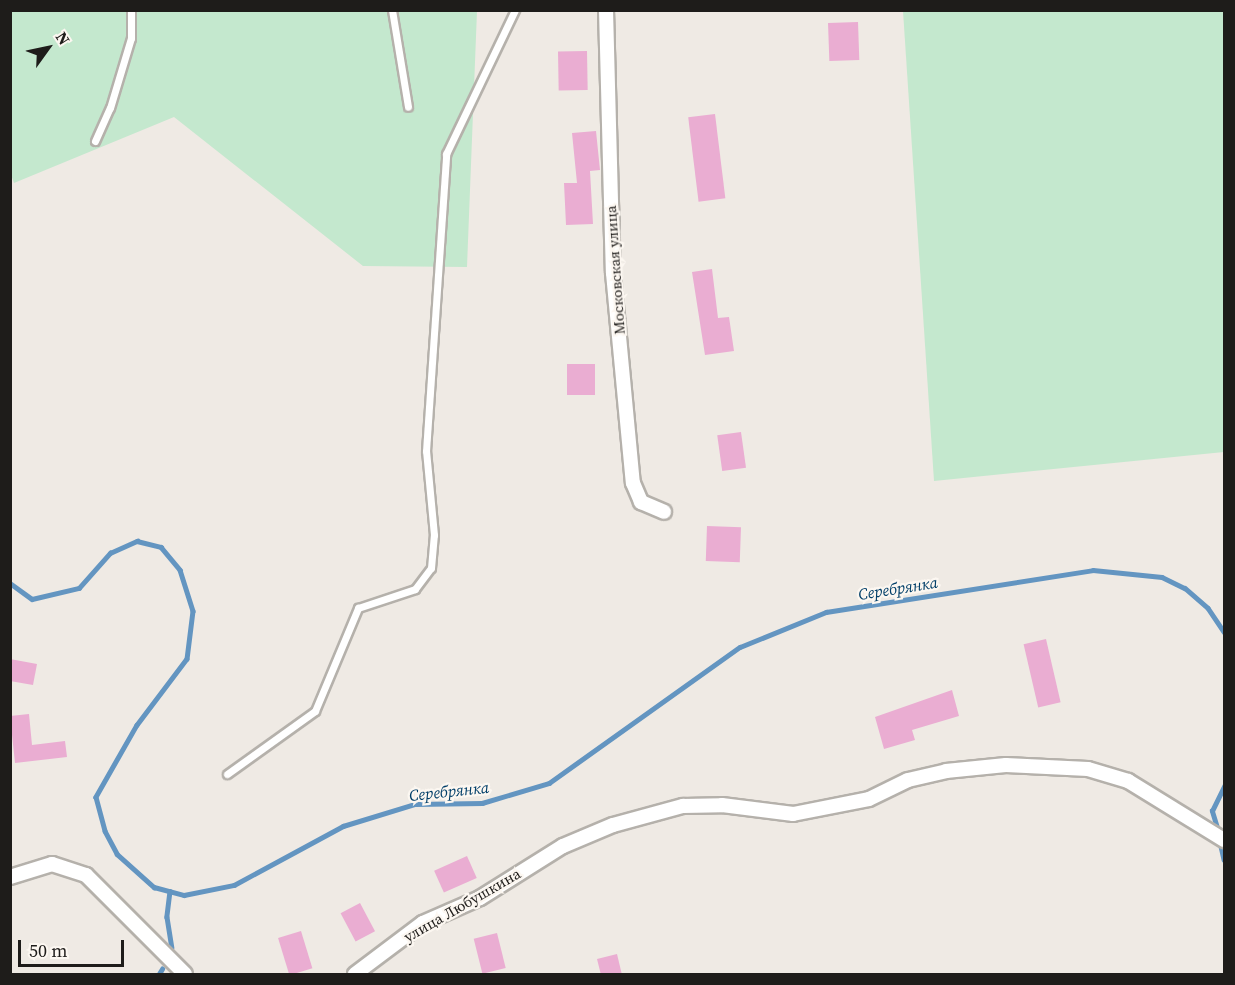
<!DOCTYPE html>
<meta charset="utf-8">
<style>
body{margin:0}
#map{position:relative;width:1235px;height:985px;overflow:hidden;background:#efeae4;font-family:"Source Serif 4",serif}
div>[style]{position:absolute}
.green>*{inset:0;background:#c4e8ce}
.stream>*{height:4.5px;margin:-2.25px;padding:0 2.25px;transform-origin:2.25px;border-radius:2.25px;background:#6395c1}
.building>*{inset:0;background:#eaadd2;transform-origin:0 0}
.roads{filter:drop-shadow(2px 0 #b5b1ab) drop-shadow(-2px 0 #b5b1ab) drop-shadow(0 2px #b5b1ab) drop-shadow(0 -2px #b5b1ab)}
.service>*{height:7px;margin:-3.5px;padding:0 3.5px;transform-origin:3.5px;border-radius:3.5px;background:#fff}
.minor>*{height:14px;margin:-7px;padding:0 7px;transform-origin:7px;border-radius:7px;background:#fff}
span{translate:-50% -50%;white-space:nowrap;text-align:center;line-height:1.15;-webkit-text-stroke:4.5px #fcf7f1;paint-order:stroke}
.street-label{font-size:15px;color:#1e1c1a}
.water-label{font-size:16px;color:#003e68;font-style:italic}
.frame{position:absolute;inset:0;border:12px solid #1e1c1a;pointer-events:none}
.north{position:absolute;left:18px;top:18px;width:60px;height:60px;-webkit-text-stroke:4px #fcf7f1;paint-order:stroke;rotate:57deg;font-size:16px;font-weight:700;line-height:24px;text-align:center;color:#1e1c1a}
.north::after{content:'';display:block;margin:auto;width:21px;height:27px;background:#1e1c1a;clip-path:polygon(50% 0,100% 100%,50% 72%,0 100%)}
.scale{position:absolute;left:18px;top:940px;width:106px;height:27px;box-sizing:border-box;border:3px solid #1e1c1a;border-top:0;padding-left:8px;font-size:18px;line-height:21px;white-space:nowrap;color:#1e1c1a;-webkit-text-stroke:4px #fcf7f1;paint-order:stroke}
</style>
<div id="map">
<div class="green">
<i style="clip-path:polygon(10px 11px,477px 11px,467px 267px,363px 266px,174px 117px,14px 183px,10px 172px)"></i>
<i style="clip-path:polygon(903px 11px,1224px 11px,1224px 452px,934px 481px)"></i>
</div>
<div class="stream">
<i style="left:10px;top:583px;width:27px;rotate:36deg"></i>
<i style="left:32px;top:599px;width:48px;rotate:-13.2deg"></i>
<i style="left:79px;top:588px;width:47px;rotate:-48.5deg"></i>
<i style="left:110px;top:553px;width:30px;rotate:-24deg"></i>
<i style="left:137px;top:541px;width:25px;rotate:14deg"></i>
<i style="left:161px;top:547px;width:30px;rotate:50deg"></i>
<i style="left:180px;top:570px;width:43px;rotate:72.4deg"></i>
<i style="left:193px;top:611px;width:48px;rotate:97.1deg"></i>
<i style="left:187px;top:659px;width:83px;rotate:127.1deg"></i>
<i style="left:137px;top:725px;width:83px;rotate:119.7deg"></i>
<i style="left:96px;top:797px;width:35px;rotate:75deg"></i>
<i style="left:105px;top:831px;width:26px;rotate:62deg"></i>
<i style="left:117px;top:854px;width:50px;rotate:41.7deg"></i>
<i style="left:154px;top:887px;width:31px;rotate:15deg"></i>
<i style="left:184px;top:895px;width:51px;rotate:-11.3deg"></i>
<i style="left:234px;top:885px;width:124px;rotate:-28.4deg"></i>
<i style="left:343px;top:826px;width:75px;rotate:-17deg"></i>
<i style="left:415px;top:804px;width:67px;rotate:-0.9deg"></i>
<i style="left:482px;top:803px;width:70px;rotate:-16.6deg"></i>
<i style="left:549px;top:783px;width:234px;rotate:-35.5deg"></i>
<i style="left:740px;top:647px;width:93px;rotate:-22.1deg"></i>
<i style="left:826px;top:612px;width:270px;rotate:-8.9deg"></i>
<i style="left:1093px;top:570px;width:69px;rotate:5.8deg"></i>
<i style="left:1162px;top:577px;width:25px;rotate:26deg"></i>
<i style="left:1185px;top:588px;width:30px;rotate:41deg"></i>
<i style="left:1208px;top:608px;width:29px;rotate:56deg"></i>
<i style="left:1218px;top:831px;width:21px;rotate:-107deg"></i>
<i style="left:1212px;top:811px;width:28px;rotate:-64deg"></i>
<i style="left:1220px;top:842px;width:18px;rotate:77deg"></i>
<i style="left:170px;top:891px;width:26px;rotate:97deg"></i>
<i style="left:167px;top:917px;width:31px;rotate:81deg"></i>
<i style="left:159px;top:974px;width:6px;rotate:-59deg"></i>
</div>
<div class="building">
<i style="left:858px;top:22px;width:38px;height:30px;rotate:88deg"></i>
<i style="left:587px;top:51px;width:39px;height:29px;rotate:89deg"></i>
<i style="left:715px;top:114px;width:85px;height:27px;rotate:83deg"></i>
<i style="clip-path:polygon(596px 131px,600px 170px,590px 171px,593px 224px,566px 225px,564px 183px,577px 183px,572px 133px)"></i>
<i style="clip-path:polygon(712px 269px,718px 318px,729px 317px,734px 351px,705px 355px,692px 272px)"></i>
<i style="left:595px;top:364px;width:31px;height:28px;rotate:90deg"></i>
<i style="left:741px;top:432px;width:36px;height:24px;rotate:82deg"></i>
<i style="left:707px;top:526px;width:34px;height:35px;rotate:2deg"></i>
<i style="left:1046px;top:639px;width:65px;height:23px;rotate:77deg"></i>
<i style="clip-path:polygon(10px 659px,37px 664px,33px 685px,10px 681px)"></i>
<i style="clip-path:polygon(952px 690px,959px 716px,912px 730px,915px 740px,884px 749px,875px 717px)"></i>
<i style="clip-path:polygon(29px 714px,32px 745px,65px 741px,67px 757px,15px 763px,10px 716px)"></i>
<i style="left:467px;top:856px;width:24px;height:36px;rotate:66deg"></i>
<i style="left:360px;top:903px;width:32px;height:22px;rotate:62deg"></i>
<i style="left:301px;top:931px;width:39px;height:24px;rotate:73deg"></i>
<i style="left:497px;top:933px;width:36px;height:24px;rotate:76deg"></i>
<i style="clip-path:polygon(617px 954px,622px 975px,601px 975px,597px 959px)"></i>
</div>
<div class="roads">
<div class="service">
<i style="left:392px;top:10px;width:98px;rotate:80.6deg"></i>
<i style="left:95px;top:141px;width:36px;rotate:-66deg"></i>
<i style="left:110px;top:108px;width:73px;rotate:-73.3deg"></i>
<i style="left:131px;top:38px;width:28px;rotate:-90deg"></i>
<i style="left:227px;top:774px;width:108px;rotate:-35.6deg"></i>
<i style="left:315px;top:711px;width:112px;rotate:-67.3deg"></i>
<i style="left:358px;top:608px;width:60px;rotate:-18.4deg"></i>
<i style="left:415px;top:589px;width:26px;rotate:-53deg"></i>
<i style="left:431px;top:568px;width:33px;rotate:-85deg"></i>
<i style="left:434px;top:535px;width:84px;rotate:-95.4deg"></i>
<i style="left:426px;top:451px;width:298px;rotate:-86.1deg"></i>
<i style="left:446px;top:154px;width:160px;rotate:-64.4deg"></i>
</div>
<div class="minor">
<i style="left:606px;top:10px;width:263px;rotate:88.5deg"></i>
<i style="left:613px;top:273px;width:211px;rotate:84.6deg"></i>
<i style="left:633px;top:483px;width:21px;rotate:67deg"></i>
<i style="left:641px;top:502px;width:25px;rotate:23deg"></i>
<i style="left:10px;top:877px;width:44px;rotate:-17.2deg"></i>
<i style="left:52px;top:864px;width:36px;rotate:18deg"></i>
<i style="left:86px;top:875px;width:140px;rotate:45deg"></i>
<i style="left:355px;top:974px;width:85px;rotate:-36.9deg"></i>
<i style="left:423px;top:923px;width:62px;rotate:-23.7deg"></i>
<i style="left:480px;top:898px;width:98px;rotate:-32.1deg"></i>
<i style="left:563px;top:846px;width:54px;rotate:-22.8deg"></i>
<i style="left:613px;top:825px;width:73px;rotate:-15.2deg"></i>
<i style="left:683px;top:806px;width:39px;rotate:-1deg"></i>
<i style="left:722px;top:805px;width:72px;rotate:7.2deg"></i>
<i style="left:793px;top:814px;width:77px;rotate:-11.2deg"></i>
<i style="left:869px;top:799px;width:43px;rotate:-26deg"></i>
<i style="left:908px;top:780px;width:39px;rotate:-13deg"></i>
<i style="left:946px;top:771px;width:60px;rotate:-5.7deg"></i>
<i style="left:1006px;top:765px;width:82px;rotate:2.8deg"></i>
<i style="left:1088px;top:769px;width:42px;rotate:16.7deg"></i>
<i style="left:1128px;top:781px;width:113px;rotate:31.6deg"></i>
</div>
</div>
<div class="street-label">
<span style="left:615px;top:270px;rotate:-94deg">Московская улица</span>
<span style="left:462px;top:905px;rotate:-30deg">улица Любушкина</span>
</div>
<div class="water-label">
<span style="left:898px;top:588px;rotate:-9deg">Серебрянка</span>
<span style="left:449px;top:791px;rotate:-6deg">Серебрянка</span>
</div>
<div class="frame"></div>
<div class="north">N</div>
<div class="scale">50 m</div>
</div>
